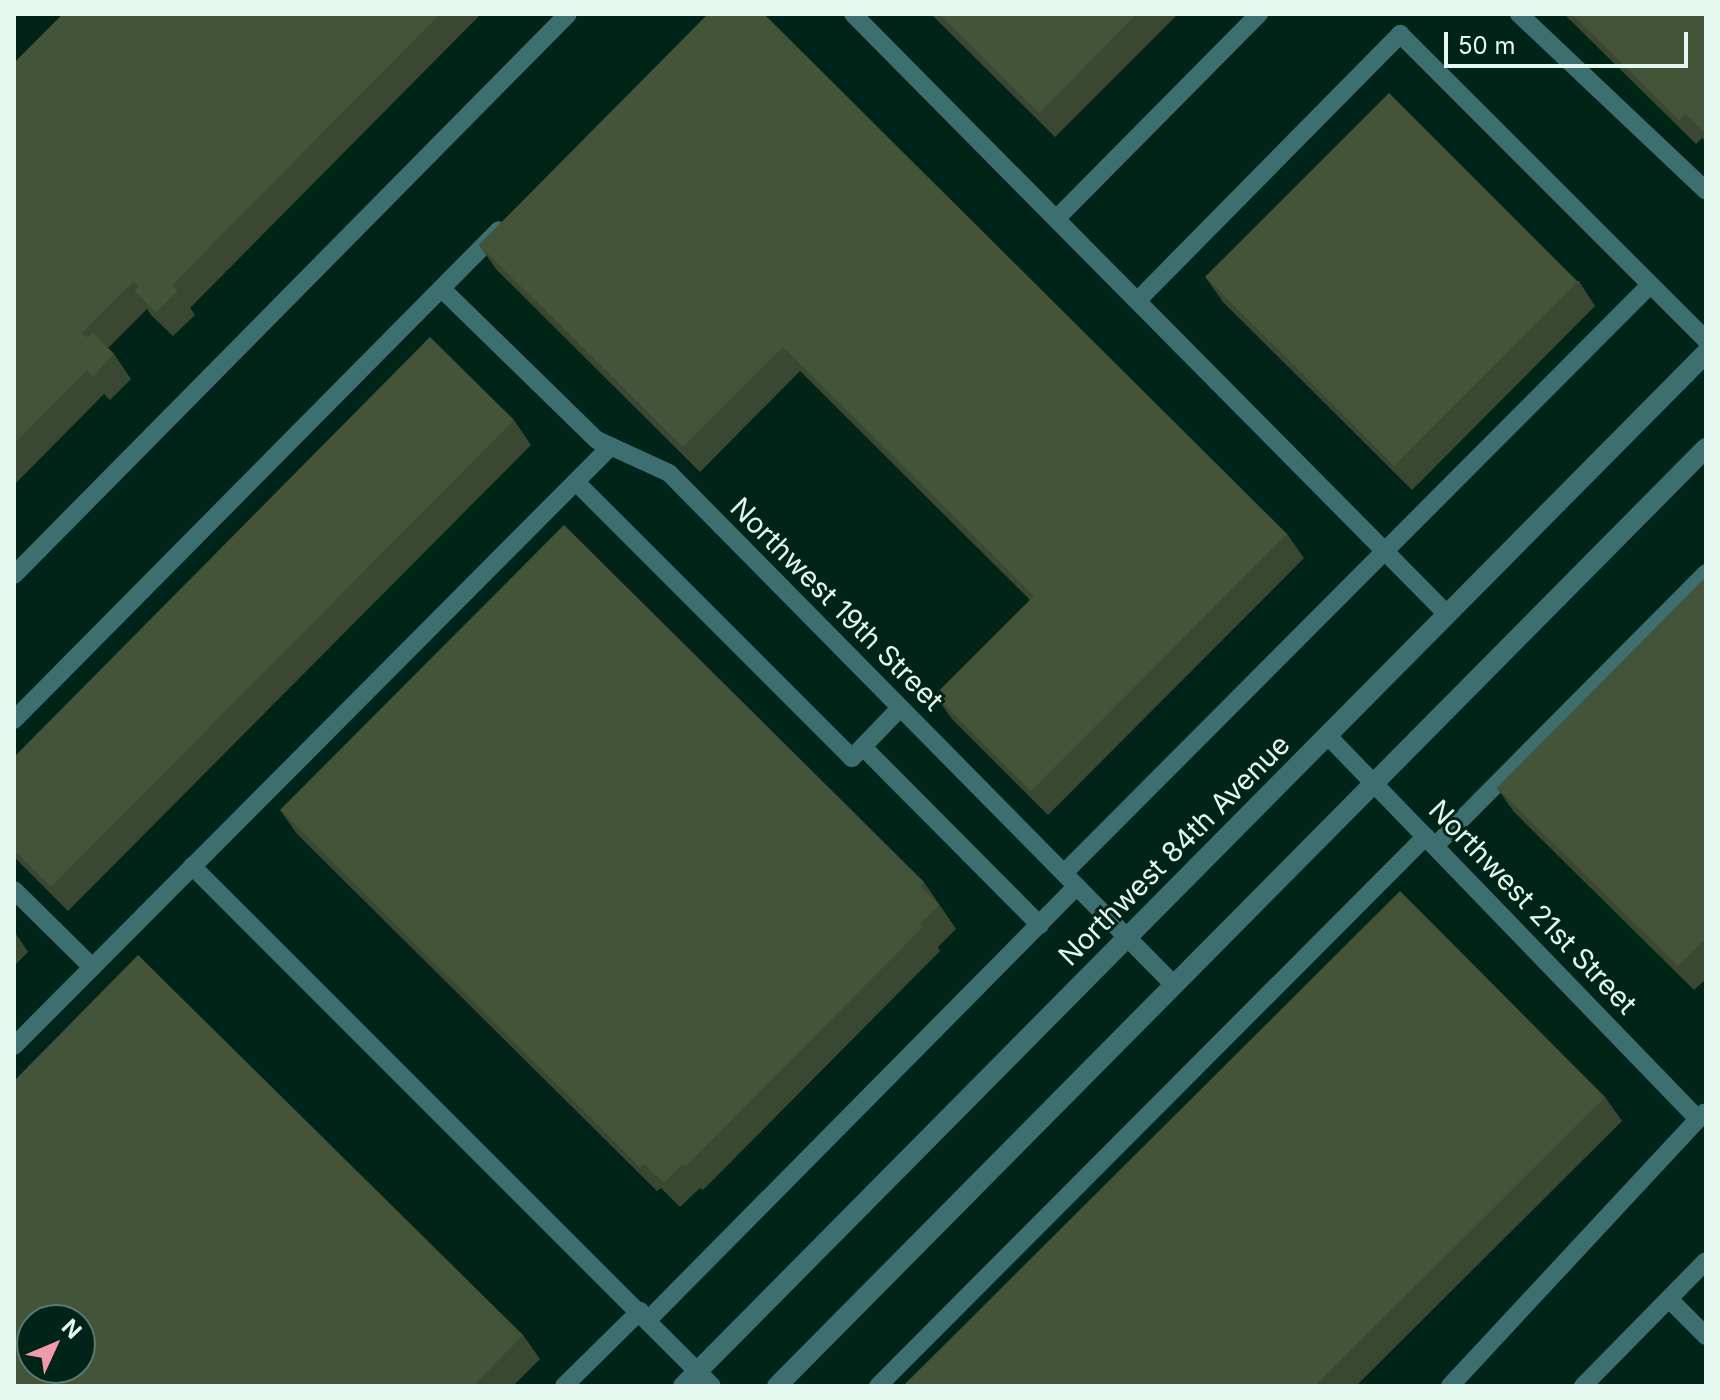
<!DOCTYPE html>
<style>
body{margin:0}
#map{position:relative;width:1720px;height:1400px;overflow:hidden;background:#012418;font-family:Inter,sans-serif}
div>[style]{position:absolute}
.service>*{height:18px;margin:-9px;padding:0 9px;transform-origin:9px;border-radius:9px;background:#3e6f70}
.minor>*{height:20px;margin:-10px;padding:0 10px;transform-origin:10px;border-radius:10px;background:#3e6f70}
.wall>*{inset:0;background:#3a4831}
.building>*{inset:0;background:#445439;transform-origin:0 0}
span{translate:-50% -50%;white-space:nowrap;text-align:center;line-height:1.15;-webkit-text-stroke:6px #012418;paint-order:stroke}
.street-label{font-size:28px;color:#e5f8ef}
.frame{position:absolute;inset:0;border:16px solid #e5f8ef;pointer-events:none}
.north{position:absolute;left:16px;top:1304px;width:80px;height:80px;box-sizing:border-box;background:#012418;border:2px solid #5c796e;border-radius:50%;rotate:46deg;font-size:22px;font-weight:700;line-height:32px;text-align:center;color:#e5f8ef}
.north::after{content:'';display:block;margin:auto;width:28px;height:36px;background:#f29aad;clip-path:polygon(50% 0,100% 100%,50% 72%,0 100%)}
.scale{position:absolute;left:1444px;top:32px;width:244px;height:36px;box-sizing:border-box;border:4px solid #e5f8ef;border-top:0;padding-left:10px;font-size:24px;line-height:28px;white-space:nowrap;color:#e5f8ef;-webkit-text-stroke:6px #012418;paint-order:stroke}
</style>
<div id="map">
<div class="service">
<i style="left:853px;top:14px;width:844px;rotate:45.29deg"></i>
<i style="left:1519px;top:14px;width:257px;rotate:43.4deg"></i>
<i style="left:1058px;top:217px;width:286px;rotate:-45.3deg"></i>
<i style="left:442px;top:289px;width:216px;rotate:44.3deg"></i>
<i style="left:597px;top:440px;width:79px;rotate:24.6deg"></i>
<i style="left:669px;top:473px;width:719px;rotate:45.39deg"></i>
<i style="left:1140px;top:298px;width:371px;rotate:-45.4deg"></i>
<i style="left:1400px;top:34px;width:433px;rotate:45deg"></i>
<i style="left:576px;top:482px;width:390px;rotate:45deg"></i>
<i style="left:852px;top:758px;width:69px;rotate:-46.2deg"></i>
<i style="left:14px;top:575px;width:788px;rotate:-45.36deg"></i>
<i style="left:14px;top:720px;width:689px;rotate:-45.29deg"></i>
<i style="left:1327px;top:735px;width:534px;rotate:45.99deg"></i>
<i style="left:863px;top:747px;width:251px;rotate:45.2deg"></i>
<i style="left:1436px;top:845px;width:383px;rotate:-45.2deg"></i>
<i style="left:192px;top:866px;width:735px;rotate:45deg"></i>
<i style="left:1064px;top:873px;width:830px;rotate:-45.1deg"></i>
<i style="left:14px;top:890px;width:110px;rotate:44.6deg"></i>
<i style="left:14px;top:1046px;width:846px;rotate:-45.14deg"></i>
<i style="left:1669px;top:1299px;width:52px;rotate:45deg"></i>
<i style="left:648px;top:1320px;width:610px;rotate:-45.33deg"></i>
<i style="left:564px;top:1386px;width:107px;rotate:-44.6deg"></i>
<i style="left:878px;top:1386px;width:776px;rotate:-45.1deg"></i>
<i style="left:1450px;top:1386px;width:373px;rotate:-47.1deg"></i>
<i style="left:1583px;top:1386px;width:175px;rotate:-45.5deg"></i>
</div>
<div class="minor">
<i style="left:683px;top:1386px;width:1454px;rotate:-45.28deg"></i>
<i style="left:777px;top:1386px;width:1320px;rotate:-45.28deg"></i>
</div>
<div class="wall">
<i style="clip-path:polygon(63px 14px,481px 14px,190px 308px,195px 315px,173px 336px,151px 315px,147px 309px,108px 348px,114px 354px,131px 379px,110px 400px,104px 394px,14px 485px,14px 63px)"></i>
<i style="clip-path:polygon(708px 14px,1287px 534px,1304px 558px,1048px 815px,952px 719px,935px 695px,1030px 600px,800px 371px,700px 472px,496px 269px,479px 245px)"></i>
<i style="clip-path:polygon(931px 14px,1178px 14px,1055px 137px)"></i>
<i style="clip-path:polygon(1564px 14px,1706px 14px,1706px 142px,1702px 138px,1696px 144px)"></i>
<i style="clip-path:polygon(1206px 278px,1579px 281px,1595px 306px,1412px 490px,1223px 302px)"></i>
<i style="clip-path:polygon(514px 420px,531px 445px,68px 911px,14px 857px,14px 757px)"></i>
<i style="clip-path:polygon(1706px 577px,1706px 979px,1694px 990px,1514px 812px,1497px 788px)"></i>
<i style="clip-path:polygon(280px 810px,924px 882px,956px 929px,938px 947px,940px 951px,703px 1190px,700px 1188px,680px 1207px,661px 1188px,657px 1191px,297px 834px)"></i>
<i style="clip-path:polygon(14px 931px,28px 952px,14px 966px)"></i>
<i style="clip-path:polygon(1605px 1097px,1622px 1121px,1356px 1386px,903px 1386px)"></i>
<i style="clip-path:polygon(523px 1335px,540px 1359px,513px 1386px,14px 1386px)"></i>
</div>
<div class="building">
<i style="clip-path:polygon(63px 14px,440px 14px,172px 285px,178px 291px,156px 312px,134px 291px,139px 286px,134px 281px,82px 333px,88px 338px,93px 333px,114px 354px,93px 376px,87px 370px,14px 444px,14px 63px)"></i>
<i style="clip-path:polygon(708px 14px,764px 14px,1287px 534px,1031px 791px,935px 695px,1034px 596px,783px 347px,683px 447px,479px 245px)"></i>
<i style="clip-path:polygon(939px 14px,1137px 14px,1039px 113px)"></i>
<i style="clip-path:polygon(1572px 14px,1706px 14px,1706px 132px,1705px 133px,1686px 114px,1679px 120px)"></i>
<i style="left:1389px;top:93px;width:267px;height:260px;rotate:45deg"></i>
<i style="clip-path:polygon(430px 337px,514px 420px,51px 887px,14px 850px,14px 757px)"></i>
<i style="clip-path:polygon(564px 525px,924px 882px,920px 886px,939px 905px,920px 924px,923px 927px,686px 1166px,683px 1164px,664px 1183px,644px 1164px,640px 1167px,280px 810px)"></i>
<i style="clip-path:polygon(1706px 577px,1706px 938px,1678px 966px,1497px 788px)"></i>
<i style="clip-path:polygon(1400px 891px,1605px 1097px,1315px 1386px,903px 1386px)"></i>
<i style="clip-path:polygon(evenodd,138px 955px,523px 1335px,473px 1386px,14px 1386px,14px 1081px,138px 955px,32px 1320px,80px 1320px,80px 1368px,32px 1368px,32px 1320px)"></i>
</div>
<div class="street-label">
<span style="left:837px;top:604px;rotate:45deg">Northwest 19th Street</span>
<span style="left:1174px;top:850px;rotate:-45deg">Northwest 84th Avenue</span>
<span style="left:1533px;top:907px;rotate:46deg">Northwest 21st Street</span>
</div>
<div class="frame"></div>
<div class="north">N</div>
<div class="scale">50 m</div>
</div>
